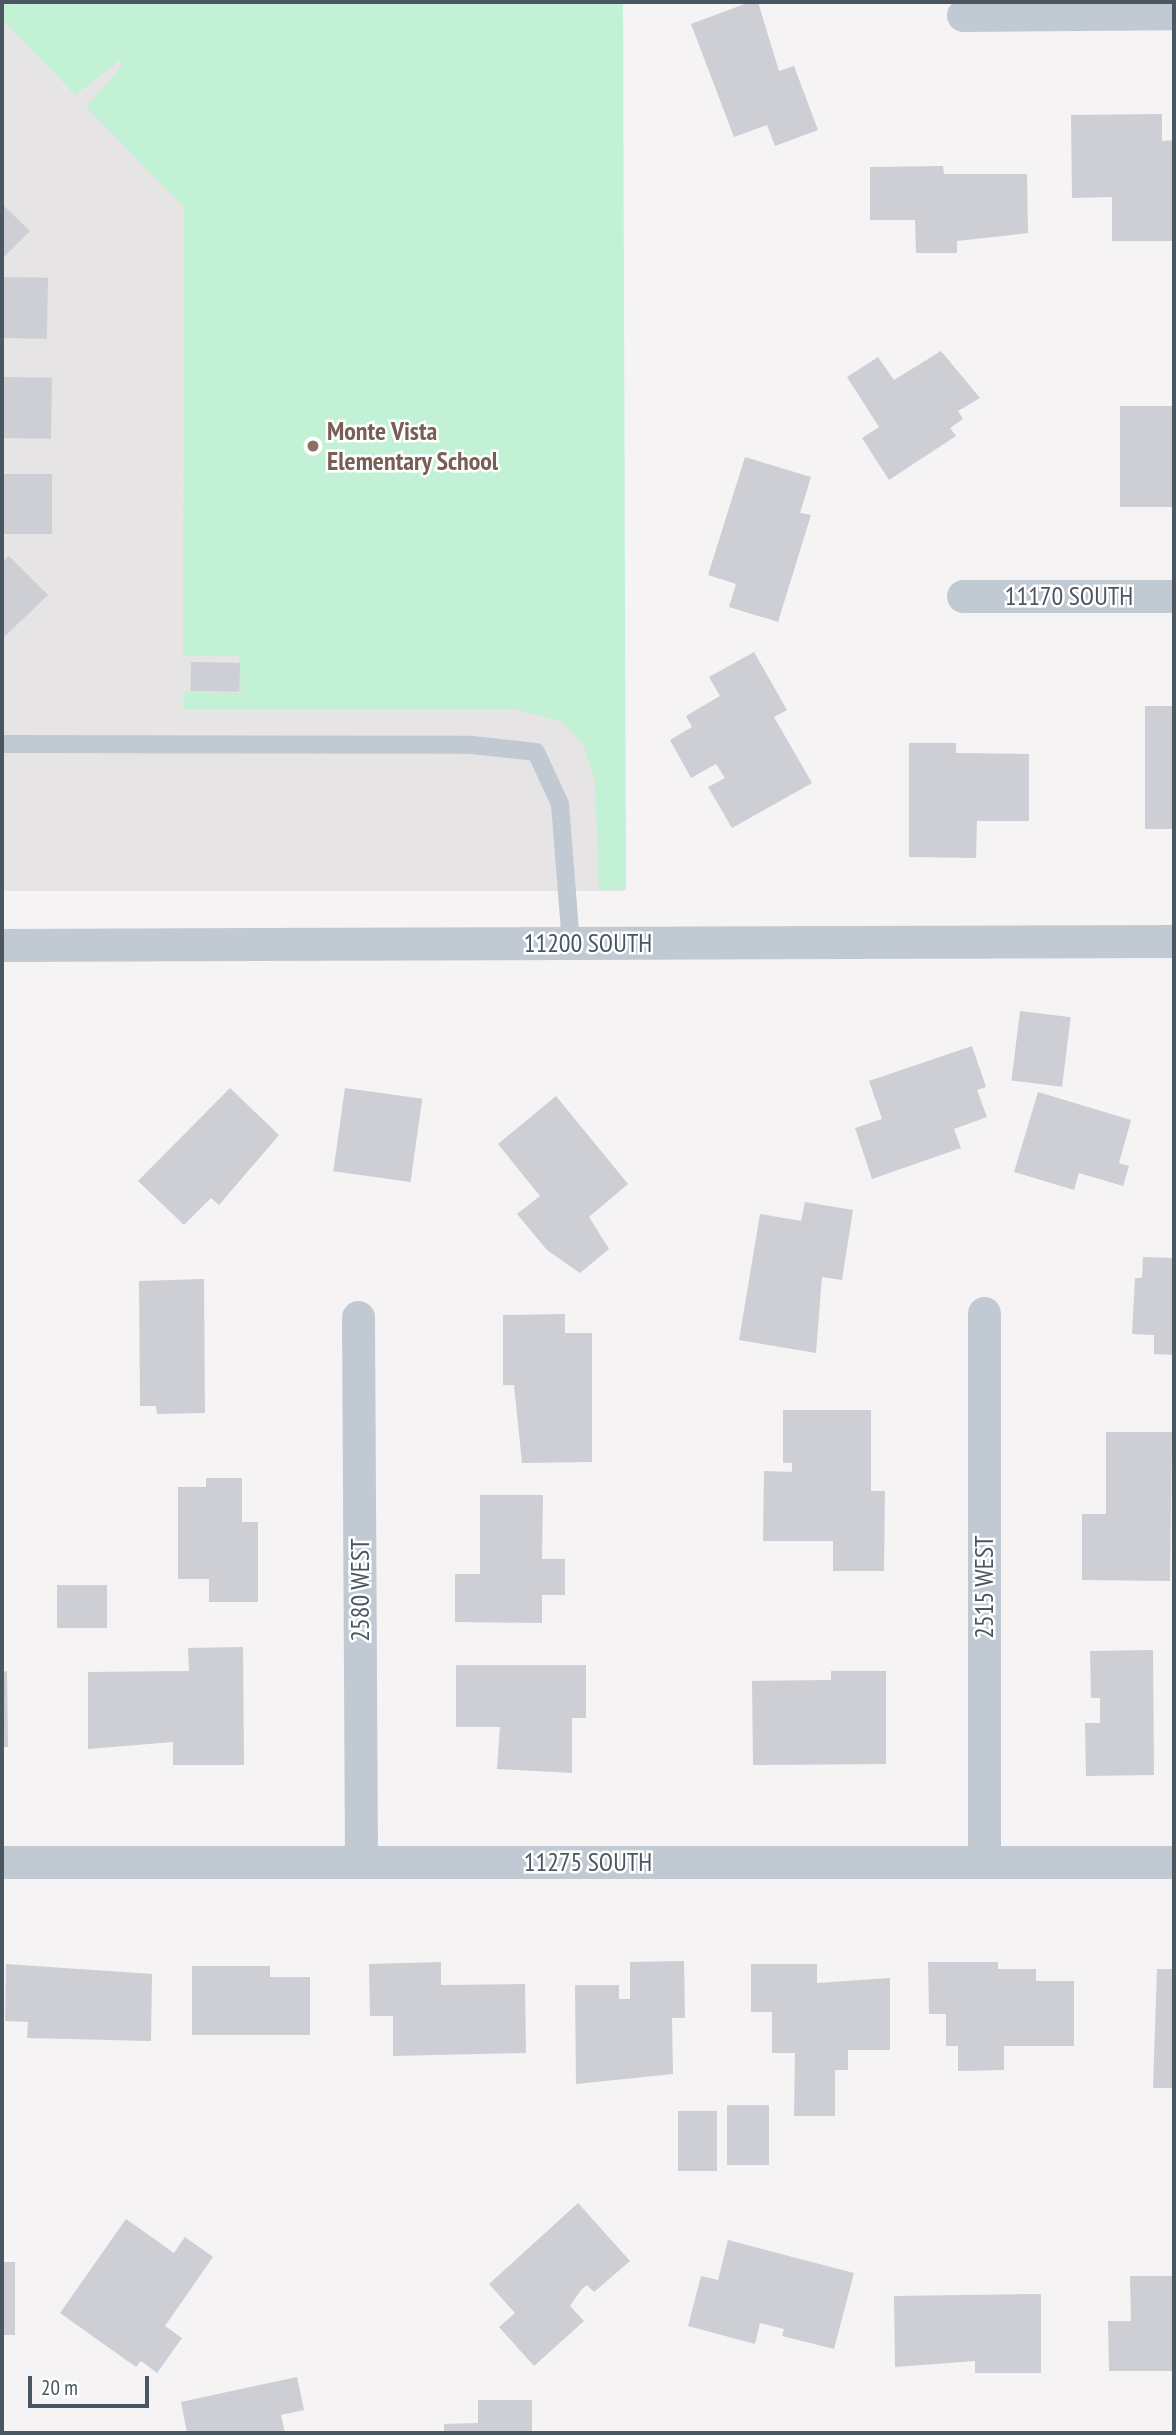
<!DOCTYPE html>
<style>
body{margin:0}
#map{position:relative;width:1176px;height:2435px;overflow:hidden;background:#f5f3f3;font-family:"PT Sans Narrow",sans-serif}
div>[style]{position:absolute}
.education>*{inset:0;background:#e6e4e5;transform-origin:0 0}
.green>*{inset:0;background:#c3f1d5}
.building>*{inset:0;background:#cdcfd5;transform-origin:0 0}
.lane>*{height:18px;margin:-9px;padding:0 9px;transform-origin:9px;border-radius:9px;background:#c1cad2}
.street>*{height:33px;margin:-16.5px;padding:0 16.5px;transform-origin:16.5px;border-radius:16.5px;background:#c1cad2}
.dots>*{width:19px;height:19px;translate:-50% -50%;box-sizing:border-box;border:4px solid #fff;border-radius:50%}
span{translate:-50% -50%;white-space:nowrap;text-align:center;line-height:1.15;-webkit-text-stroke:5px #fff;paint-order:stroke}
.education-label{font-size:26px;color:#785e54;font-weight:700}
.left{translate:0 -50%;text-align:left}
.street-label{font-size:26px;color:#4a5661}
.frame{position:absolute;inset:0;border:4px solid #4a5661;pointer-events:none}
.scale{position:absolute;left:28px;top:2376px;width:121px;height:32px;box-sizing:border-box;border:4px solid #4a5661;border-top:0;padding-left:9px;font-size:21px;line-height:24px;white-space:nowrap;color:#4a5661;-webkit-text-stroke:5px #fff;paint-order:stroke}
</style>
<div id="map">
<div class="education">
<i style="left:2px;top:2px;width:621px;height:889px"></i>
</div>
<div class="green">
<i style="clip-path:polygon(2px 2px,623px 2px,626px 890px,599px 890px,595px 781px,583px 744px,562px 722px,514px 709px,184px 709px,184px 692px,241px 693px,239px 656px,183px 656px,184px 208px,86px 107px,123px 64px,119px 61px,75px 95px,2px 19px)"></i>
</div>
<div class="building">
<i style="clip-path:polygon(750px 2px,758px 2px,779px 71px,794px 66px,818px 130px,775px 146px,767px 125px,734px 137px,691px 24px)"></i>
<i style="clip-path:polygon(1162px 114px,1162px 141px,1174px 140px,1174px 241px,1112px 241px,1112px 197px,1072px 198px,1071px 115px)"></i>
<i style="clip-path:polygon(943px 166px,944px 174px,1027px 174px,1028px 233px,957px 241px,957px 253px,916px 253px,915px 220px,870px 220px,870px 167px)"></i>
<i style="clip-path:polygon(2px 204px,30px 231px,2px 259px)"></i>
<i style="left:2px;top:277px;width:46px;height:61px;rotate:1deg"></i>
<i style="clip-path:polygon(941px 351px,980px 398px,958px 411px,963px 419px,950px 428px,956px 436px,889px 480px,862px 438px,879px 427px,847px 377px,878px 357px,894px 380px)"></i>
<i style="left:2px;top:377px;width:50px;height:61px;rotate:1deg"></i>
<i style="left:1120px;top:406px;width:54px;height:101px"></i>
<i style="clip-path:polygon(745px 457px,811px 477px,800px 513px,811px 515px,778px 622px,729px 607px,736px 584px,708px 575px)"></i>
<i style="left:2px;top:474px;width:50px;height:60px"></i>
<i style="clip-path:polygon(9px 556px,48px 595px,2px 639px,2px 562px)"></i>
<i style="clip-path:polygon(754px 652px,787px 710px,774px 717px,812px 783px,732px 828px,708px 787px,725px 778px,716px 764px,691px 778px,670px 740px,692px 727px,686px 716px,720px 696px,709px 677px)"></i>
<i style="left:191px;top:662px;width:49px;height:29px;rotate:1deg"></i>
<i style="left:1145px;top:706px;width:29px;height:123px"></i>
<i style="clip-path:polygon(909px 743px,956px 743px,956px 753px,1029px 754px,1029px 821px,977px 821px,976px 858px,909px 857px)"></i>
<i style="left:1020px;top:1011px;width:51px;height:70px;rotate:7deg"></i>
<i style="clip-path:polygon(972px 1046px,986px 1087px,977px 1090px,987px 1117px,954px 1129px,961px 1148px,872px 1179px,855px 1128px,882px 1119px,869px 1081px)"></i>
<i style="clip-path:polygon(230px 1088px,279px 1135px,219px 1205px,211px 1198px,184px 1225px,138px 1181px)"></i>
<i style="left:345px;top:1088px;width:78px;height:84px;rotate:8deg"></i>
<i style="clip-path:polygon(1038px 1092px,1131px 1120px,1119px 1163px,1129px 1166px,1123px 1186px,1079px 1173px,1074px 1190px,1014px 1172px)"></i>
<i style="clip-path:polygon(556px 1096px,628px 1184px,589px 1217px,609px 1249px,580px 1273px,547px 1250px,517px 1214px,540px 1196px,498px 1144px)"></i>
<i style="clip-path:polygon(805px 1202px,853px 1210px,842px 1280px,822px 1277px,816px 1353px,739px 1340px,760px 1214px,801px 1221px)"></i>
<i style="clip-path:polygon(1143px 1257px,1174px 1258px,1174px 1355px,1154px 1354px,1154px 1335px,1132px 1334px,1135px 1278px,1142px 1278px)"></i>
<i style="clip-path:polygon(204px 1279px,205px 1413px,157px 1414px,156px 1406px,140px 1406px,139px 1281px)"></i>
<i style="clip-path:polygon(565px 1314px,565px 1333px,592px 1333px,592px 1462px,522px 1463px,514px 1385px,503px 1385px,503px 1315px)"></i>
<i style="clip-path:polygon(783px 1410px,871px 1410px,871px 1491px,885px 1491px,884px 1571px,833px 1571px,833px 1541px,763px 1541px,764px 1471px,792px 1472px,792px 1463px,783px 1463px)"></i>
<i style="clip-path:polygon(1106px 1432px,1172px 1432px,1170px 1581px,1082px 1580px,1082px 1514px,1106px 1514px)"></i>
<i style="clip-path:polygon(206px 1478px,242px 1478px,242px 1522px,258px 1522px,258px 1602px,209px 1602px,209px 1579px,178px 1579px,178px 1487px,206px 1487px)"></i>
<i style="clip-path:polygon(480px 1495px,543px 1495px,542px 1559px,565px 1559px,565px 1595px,542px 1595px,542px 1623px,455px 1622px,455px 1574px,480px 1574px)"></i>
<i style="left:57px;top:1585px;width:50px;height:43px"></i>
<i style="clip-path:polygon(243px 1647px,244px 1765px,173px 1765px,173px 1742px,88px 1749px,88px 1672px,189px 1671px,188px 1648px)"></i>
<i style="clip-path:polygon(1153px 1650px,1154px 1775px,1086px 1776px,1085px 1723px,1100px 1723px,1100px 1698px,1091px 1698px,1090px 1651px)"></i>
<i style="clip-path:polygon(456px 1665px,586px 1665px,586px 1718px,572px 1718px,572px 1773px,497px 1769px,500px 1727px,456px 1727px)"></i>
<i style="clip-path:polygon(7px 1671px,8px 1747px,2px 1747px,2px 1672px)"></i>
<i style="clip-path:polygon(831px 1671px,886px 1671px,886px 1764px,753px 1765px,752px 1681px,831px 1680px)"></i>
<i style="clip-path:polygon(684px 1961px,685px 2018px,672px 2018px,673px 2074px,576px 2084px,575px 1985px,619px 1985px,619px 1999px,630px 1999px,630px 1962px)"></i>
<i style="clip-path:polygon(441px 1962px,441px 1985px,525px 1984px,526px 2053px,393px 2056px,393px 2016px,370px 2016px,369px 1964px)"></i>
<i style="clip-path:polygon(928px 1962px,998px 1962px,998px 1969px,1036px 1969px,1036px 1981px,1074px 1981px,1074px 2046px,1004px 2046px,1004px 2070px,958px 2071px,958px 2046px,946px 2046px,946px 2014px,929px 2014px)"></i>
<i style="clip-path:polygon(6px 1964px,152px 1974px,151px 2041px,27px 2038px,28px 2022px,5px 2021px)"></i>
<i style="clip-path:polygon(751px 1964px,817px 1964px,817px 1983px,890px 1978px,890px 2050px,848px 2050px,848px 2070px,835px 2070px,835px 2116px,794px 2116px,795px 2053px,772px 2053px,772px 2012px,751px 2012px)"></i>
<i style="clip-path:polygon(192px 1966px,270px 1966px,270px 1977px,310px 1977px,310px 2035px,192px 2035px)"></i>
<i style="clip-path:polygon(1157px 1969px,1174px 1969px,1174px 2088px,1153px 2088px)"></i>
<i style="left:727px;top:2105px;width:42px;height:60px"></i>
<i style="left:678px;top:2111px;width:39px;height:60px"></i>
<i style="clip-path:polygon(578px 2203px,630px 2261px,594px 2292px,587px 2285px,581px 2290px,570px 2306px,584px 2321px,534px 2366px,499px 2327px,515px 2313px,489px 2284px)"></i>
<i style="clip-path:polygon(126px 2219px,174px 2253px,185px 2237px,213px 2257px,165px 2326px,182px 2338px,157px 2373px,141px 2361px,136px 2367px,60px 2313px)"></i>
<i style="clip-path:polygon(728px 2240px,854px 2273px,834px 2349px,782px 2336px,784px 2329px,760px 2323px,755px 2344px,688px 2326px,701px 2276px,718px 2280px)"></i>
<i style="left:2px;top:2262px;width:13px;height:73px"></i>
<i style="clip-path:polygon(1130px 2276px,1174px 2276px,1174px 2371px,1109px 2371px,1108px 2321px,1131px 2321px)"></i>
<i style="clip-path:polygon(1041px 2294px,1041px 2373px,975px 2373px,975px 2361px,895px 2367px,894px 2296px)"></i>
<i style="clip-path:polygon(297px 2377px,304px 2410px,281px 2415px,285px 2433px,187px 2433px,181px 2402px)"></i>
<i style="clip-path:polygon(478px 2400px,532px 2400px,532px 2433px,444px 2433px,444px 2424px,478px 2423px)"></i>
</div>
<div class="lane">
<i style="left:2px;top:744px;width:470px;rotate:0.1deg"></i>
<i style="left:472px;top:745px;width:64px;rotate:6.2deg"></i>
<i style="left:536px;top:752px;width:57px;rotate:65.2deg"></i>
<i style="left:560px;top:804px;width:139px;rotate:85.5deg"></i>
</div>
<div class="street">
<i style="left:963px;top:15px;width:211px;rotate:-0.5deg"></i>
<i style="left:963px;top:596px;width:211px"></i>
<i style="left:2px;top:945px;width:1172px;rotate:-0.2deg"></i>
<i style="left:984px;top:1313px;width:549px;rotate:90deg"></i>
<i style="left:358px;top:1317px;width:545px;rotate:89.68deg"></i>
<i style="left:2px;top:1862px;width:1172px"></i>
</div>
<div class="dots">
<i style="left:313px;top:446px;background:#8d6e63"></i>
</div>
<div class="education-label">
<span class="left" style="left:327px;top:446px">Monte Vista<br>Elementary School</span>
</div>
<div class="street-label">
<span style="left:1069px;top:596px">11170 SOUTH</span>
<span style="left:588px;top:943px">11200 SOUTH</span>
<span style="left:984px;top:1587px;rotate:-90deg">2515 WEST</span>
<span style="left:360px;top:1590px;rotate:-90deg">2580 WEST</span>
<span style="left:588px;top:1862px">11275 SOUTH</span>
</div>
<div class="frame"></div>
<div class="scale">20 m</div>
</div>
